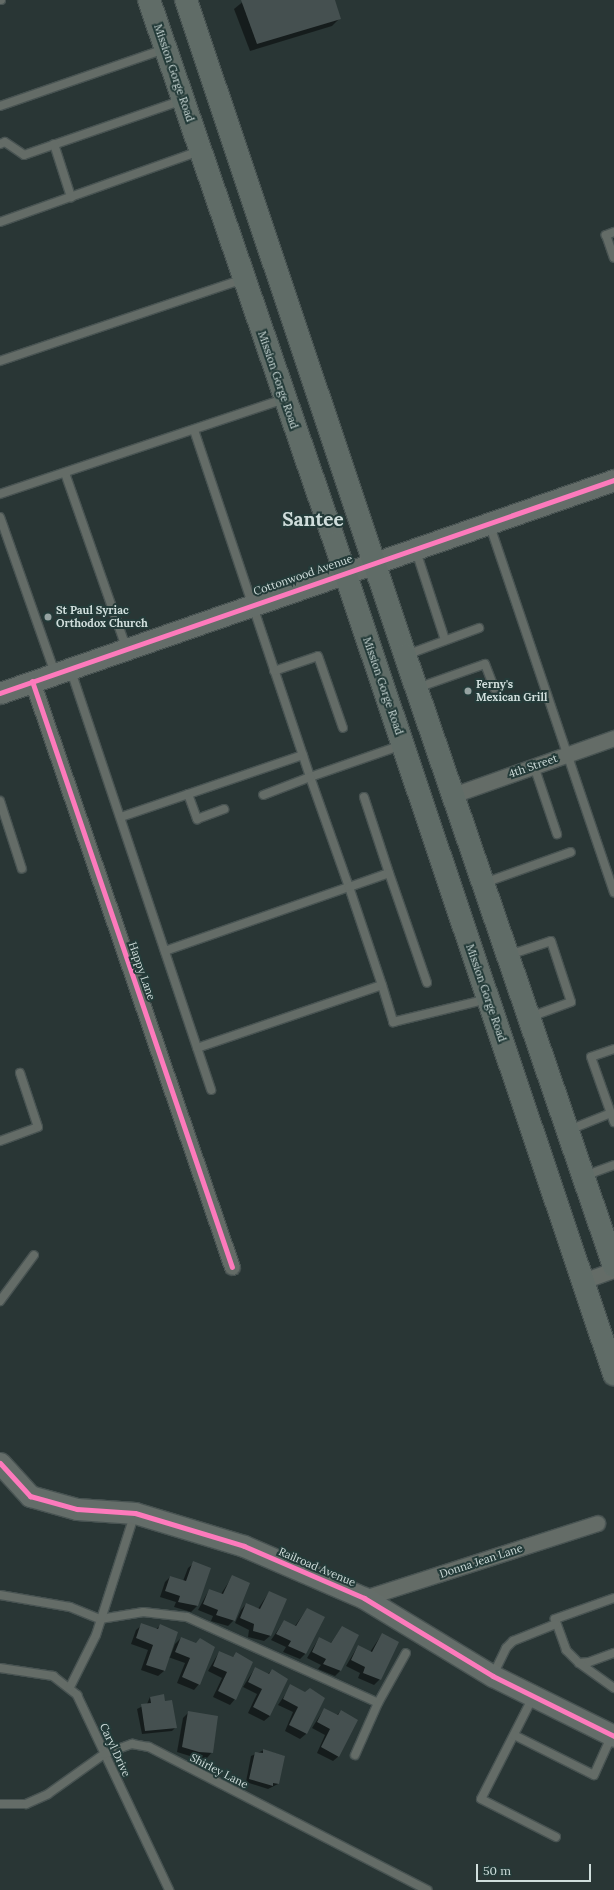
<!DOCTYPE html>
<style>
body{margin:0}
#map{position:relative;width:614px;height:1890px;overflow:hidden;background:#293635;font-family:Lora,serif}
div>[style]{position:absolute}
.shadow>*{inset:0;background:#0007}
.building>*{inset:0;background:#455050}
.roads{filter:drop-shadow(1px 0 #485352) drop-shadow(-1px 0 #485352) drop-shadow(0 1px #485352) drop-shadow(0 -1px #485352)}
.lane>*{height:8px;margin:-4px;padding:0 4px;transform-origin:4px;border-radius:4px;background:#646c67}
.street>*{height:15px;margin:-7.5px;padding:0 7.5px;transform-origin:7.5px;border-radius:7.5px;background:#646c67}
.secondary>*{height:21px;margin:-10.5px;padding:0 10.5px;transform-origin:10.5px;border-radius:10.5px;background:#646d69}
.primary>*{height:22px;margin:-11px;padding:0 11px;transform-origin:11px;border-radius:11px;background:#606c67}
.cycleway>*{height:5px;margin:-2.5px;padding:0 2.5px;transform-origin:2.5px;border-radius:2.5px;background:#fd7abc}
.dots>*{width:11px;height:11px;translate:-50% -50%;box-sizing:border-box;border:2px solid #243b39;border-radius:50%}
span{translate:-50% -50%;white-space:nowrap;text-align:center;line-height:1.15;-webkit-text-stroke:4px #243b39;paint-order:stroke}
.street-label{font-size:11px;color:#d0dedc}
.poi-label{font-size:11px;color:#d0dedc;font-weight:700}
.left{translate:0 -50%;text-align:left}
.town-label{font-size:19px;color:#d0dedc;font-weight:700}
.scale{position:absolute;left:476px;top:1864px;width:115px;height:18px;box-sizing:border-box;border:2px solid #d0dedc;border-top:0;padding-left:5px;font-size:12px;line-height:14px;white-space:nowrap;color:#d0dedc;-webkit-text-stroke:3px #243b39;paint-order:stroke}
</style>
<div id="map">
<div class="shadow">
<i style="clip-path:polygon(245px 0,334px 0,340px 18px,332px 26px,250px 51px,234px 9px)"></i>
<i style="clip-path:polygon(194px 1563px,210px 1569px,197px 1606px,191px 1612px,174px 1607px,176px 1602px,160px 1597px,165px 1582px,170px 1577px,183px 1581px,188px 1568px)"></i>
<i style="clip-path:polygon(232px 1577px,234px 1620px,228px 1626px,211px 1621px,213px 1616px,198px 1610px,209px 1590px,221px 1594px)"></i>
<i style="clip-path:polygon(269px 1592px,270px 1636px,264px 1641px,248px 1637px,249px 1630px,235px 1623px,241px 1610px,246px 1604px,258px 1609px)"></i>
<i style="clip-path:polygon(307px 1609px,306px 1653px,300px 1659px,283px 1652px,286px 1647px,271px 1640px,284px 1621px,295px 1626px)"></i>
<i style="clip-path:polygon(142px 1625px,156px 1629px,161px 1625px,170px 1657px,175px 1644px,181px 1638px,196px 1644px,199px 1684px,194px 1690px,177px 1683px,185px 1663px,168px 1657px,164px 1671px,158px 1676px,141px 1670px,148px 1650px,131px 1644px,136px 1630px)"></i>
<i style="clip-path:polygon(342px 1627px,340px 1671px,335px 1676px,318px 1669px,321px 1665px,307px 1658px,319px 1638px,330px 1644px)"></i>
<i style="clip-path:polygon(382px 1634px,380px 1679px,374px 1685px,358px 1678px,360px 1673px,346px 1666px,358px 1646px,370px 1652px)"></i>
<i style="clip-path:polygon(219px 1652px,232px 1658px,236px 1653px,235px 1699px,230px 1705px,213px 1697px,222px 1678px,208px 1671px)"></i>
<i style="clip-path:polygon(255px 1668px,268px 1674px,272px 1670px,270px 1716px,264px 1721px,248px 1713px,257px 1694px,243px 1687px)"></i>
<i style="clip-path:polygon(291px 1686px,306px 1693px,324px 1698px,306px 1734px,300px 1739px,285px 1731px,293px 1712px,278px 1705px)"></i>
<i style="clip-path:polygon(150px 1697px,164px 1702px,176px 1727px,172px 1731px,142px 1734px,137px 1709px,147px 1704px)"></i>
<i style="clip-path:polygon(324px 1709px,337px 1715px,341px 1711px,339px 1756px,333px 1761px,317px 1753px,325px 1735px,312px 1728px)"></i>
<i style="clip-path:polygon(189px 1712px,212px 1752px,207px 1758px,193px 1757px,177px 1752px,183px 1718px)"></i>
<i style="clip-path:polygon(264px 1750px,284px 1756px,278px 1784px,268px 1789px,246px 1782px,251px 1756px)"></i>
</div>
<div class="building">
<i style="clip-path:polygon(241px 0,335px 0,341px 19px,257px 44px)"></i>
<i style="clip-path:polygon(193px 1561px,211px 1568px,198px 1606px,178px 1602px,180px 1596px,165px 1591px,170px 1576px,186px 1581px)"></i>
<i style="clip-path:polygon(232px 1575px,250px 1583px,235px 1621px,216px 1615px,218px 1610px,203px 1604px,209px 1589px,223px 1594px)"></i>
<i style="clip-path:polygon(269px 1591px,287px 1599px,271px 1636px,253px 1631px,254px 1624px,240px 1618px,246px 1603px,260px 1609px)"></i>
<i style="clip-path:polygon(307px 1608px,325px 1617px,306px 1654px,288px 1646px,291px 1641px,276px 1634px,284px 1620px,296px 1626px)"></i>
<i style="clip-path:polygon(141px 1623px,158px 1629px,160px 1624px,178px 1632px,165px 1671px,146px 1665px,153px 1645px,136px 1638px)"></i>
<i style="clip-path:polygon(342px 1626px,359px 1635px,341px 1671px,323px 1664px,326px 1659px,312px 1652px,319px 1637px,331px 1643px)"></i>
<i style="clip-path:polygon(382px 1633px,399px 1642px,381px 1680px,363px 1673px,365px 1667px,351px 1660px,358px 1645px,372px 1652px)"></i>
<i style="clip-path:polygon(181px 1637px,196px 1643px,200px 1638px,215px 1647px,200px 1685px,182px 1677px,190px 1658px,175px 1652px)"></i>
<i style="clip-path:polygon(219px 1651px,233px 1657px,236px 1652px,253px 1662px,236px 1700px,218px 1691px,227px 1672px,213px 1666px)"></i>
<i style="clip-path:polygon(255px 1667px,269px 1674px,272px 1669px,288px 1679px,270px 1716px,253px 1707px,262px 1689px,248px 1682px)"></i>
<i style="clip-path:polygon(290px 1684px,305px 1692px,310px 1688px,325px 1698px,307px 1734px,289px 1725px,298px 1707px,283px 1699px)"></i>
<i style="clip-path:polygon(164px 1694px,165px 1701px,172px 1700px,177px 1728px,145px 1731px,141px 1704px,151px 1703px,150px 1697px)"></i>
<i style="clip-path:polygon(324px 1708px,338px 1715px,341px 1710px,358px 1720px,339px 1757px,321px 1747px,330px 1729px,317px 1722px)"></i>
<i style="clip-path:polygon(188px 1711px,218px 1716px,213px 1753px,199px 1752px,182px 1747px)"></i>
<i style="clip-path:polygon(263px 1749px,285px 1756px,279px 1784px,273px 1783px,273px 1786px,249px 1779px,255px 1752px,263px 1753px)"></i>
</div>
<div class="roads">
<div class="lane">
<i style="left:0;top:0;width:1px"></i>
<i style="left:0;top:106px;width:175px;rotate:-19.1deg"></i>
<i style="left:0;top:144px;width:5px;rotate:-22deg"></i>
<i style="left:5px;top:142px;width:23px;rotate:34deg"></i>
<i style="left:24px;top:155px;width:168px;rotate:-19.1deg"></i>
<i style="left:54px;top:144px;width:56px;rotate:72.2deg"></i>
<i style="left:0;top:222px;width:211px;rotate:-19.6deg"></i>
<i style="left:614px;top:232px;width:9px;rotate:159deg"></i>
<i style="left:606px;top:235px;width:24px;rotate:71deg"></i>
<i style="left:0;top:361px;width:256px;rotate:-18.6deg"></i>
<i style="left:194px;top:430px;width:366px;rotate:71.5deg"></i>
<i style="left:310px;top:777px;width:97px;rotate:-19.2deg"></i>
<i style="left:65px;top:473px;width:184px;rotate:70.7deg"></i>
<i style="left:0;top:494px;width:299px;rotate:-18.5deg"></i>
<i style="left:0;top:517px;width:165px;rotate:70.6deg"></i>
<i style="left:489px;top:523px;width:390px;rotate:71.3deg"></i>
<i style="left:415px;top:548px;width:97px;rotate:71.9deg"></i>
<i style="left:406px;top:655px;width:78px;rotate:-20.3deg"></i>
<i style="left:70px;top:668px;width:445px;rotate:71.5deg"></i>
<i style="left:274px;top:671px;width:46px;rotate:-18.8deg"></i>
<i style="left:318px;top:656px;width:76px;rotate:70.9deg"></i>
<i style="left:417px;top:688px;width:72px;rotate:-19.4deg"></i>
<i style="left:485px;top:664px;width:26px;rotate:69deg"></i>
<i style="left:534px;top:766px;width:72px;rotate:71.3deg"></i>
<i style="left:188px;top:794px;width:27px;rotate:70deg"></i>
<i style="left:197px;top:819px;width:29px;rotate:-20deg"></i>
<i style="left:364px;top:797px;width:80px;rotate:71.8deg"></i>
<i style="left:0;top:801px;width:71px;rotate:72.1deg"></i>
<i style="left:121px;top:817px;width:192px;rotate:-18.8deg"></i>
<i style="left:484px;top:883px;width:92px;rotate:-19.6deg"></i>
<i style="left:165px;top:951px;width:195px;rotate:-19.2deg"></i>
<i style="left:349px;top:887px;width:117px;rotate:-109.5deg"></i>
<i style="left:310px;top:777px;width:50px;rotate:159deg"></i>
<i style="left:509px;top:955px;width:44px;rotate:-18.4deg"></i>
<i style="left:551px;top:941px;width:64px;rotate:71.8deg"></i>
<i style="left:571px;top:1002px;width:44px;rotate:159.9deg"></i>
<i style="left:382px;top:985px;width:39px;rotate:73deg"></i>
<i style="left:393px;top:1022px;width:97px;rotate:-13.7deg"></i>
<i style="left:197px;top:1048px;width:195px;rotate:-18.8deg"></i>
<i style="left:382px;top:985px;width:103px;rotate:-108.6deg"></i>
<i style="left:349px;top:887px;width:42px;rotate:-19.3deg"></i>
<i style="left:389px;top:873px;width:116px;rotate:70.9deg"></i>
<i style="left:614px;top:1049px;width:24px;rotate:161deg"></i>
<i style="left:591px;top:1057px;width:69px;rotate:70.5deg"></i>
<i style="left:569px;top:1130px;width:45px;rotate:-22deg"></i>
<i style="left:0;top:1141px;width:40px;rotate:-20.2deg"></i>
<i style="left:38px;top:1127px;width:57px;rotate:-108.4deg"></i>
<i style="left:584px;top:1176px;width:32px;rotate:-20deg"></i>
<i style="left:0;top:1301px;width:57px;rotate:-53.5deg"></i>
<i style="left:0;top:1595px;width:71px;rotate:9.7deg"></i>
<i style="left:70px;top:1607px;width:32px;rotate:22deg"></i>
<i style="left:614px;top:1598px;width:63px;rotate:160.4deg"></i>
<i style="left:555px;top:1619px;width:33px;rotate:70deg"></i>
<i style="left:566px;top:1650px;width:18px;rotate:45deg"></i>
<i style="left:579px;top:1663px;width:10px;rotate:-6deg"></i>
<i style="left:589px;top:1662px;width:27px;rotate:-20deg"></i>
<i style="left:100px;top:1619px;width:44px;rotate:-9.2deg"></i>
<i style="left:143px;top:1612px;width:44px;rotate:6.5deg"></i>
<i style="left:187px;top:1617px;width:209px;rotate:24.2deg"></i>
<i style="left:378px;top:1703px;width:57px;rotate:-60.8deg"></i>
<i style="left:579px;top:1663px;width:43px;rotate:35.5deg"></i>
<i style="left:0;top:1668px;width:54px;rotate:8.6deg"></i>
<i style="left:53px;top:1676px;width:31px;rotate:38deg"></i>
<i style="left:77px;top:1695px;width:216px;rotate:64.7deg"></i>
<i style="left:493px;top:1675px;width:30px;rotate:-64deg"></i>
<i style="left:506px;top:1648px;width:10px;rotate:-45deg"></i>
<i style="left:513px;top:1641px;width:46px;rotate:-21.6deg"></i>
<i style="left:70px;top:1687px;width:58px;rotate:-63.4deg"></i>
<i style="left:96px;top:1635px;width:128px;rotate:-72.3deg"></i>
<i style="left:533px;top:1697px;width:114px;rotate:117deg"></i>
<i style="left:481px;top:1799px;width:84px;rotate:26.9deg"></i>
<i style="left:514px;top:1735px;width:89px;rotate:26.6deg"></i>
<i style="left:594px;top:1775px;width:44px;rotate:-65.8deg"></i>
<i style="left:355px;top:1755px;width:57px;rotate:-66.1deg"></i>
<i style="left:0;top:1804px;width:26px"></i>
<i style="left:26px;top:1804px;width:24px;rotate:-24deg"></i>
<i style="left:48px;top:1794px;width:69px;rotate:-35.5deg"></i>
<i style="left:104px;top:1754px;width:30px;rotate:-20deg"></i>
<i style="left:132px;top:1744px;width:17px;rotate:10deg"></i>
<i style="left:149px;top:1747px;width:313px;rotate:27.2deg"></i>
</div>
<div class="street">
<i style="left:32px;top:681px;width:619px;rotate:71.16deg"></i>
<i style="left:453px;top:795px;width:171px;rotate:-19.5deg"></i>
<i style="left:583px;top:1281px;width:33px;rotate:-20deg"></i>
<i style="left:364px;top:1598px;width:245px;rotate:-17.8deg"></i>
</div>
<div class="secondary">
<i style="left:0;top:693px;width:650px;rotate:-19.13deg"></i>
<i style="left:0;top:1463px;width:45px;rotate:47.7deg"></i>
<i style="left:30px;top:1496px;width:49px;rotate:15.5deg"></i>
<i style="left:77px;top:1509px;width:58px;rotate:3.9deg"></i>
<i style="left:135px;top:1513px;width:114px;rotate:16.8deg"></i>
<i style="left:244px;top:1546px;width:131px;rotate:23.4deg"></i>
<i style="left:364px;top:1598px;width:151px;rotate:31.2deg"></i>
<i style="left:493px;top:1676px;width:135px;rotate:26.4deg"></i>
</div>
<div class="primary">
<i style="left:149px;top:0;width:574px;rotate:71.09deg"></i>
<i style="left:335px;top:543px;width:877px;rotate:71.44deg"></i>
<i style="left:186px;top:0;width:691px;rotate:71.51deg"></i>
<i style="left:405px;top:655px;width:646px;rotate:71.12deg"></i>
</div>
</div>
<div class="cycleway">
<i style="left:32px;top:681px;width:619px;rotate:71.16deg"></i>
<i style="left:0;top:693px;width:650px;rotate:-19.13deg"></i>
<i style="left:0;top:1463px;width:45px;rotate:47.7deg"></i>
<i style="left:30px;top:1496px;width:49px;rotate:15.5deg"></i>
<i style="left:77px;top:1509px;width:58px;rotate:3.9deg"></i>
<i style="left:135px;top:1513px;width:114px;rotate:16.8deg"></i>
<i style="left:244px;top:1546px;width:131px;rotate:23.4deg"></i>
<i style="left:364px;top:1598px;width:151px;rotate:31.2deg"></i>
<i style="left:493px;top:1676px;width:135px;rotate:26.4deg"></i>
</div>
<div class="dots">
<i style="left:48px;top:617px;background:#96a3a2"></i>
<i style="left:468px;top:691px;background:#96a3a2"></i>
</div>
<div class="street-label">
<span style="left:174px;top:73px;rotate:71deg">Mission Gorge Road</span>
<span style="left:278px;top:380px;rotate:71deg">Mission Gorge Road</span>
<span style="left:303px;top:575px;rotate:-19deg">Cottonwood Avenue</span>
<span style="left:383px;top:686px;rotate:71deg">Mission Gorge Road</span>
<span style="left:533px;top:766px;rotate:-19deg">4th Street</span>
<span style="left:142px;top:971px;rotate:71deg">Happy Lane</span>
<span style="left:486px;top:993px;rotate:71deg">Mission Gorge Road</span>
<span style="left:481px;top:1561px;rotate:-18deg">Donna Jean Lane</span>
<span style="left:317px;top:1567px;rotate:23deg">Railroad Avenue</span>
<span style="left:115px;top:1750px;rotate:65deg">Caryl Drive</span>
<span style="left:219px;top:1771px;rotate:27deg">Shirley Lane</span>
</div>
<div class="poi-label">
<span class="left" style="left:56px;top:617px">St Paul Syriac<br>Orthodox Church</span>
<span class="left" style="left:476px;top:691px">Ferny's<br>Mexican Grill</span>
</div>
<div class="town-label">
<span style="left:313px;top:520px">Santee</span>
</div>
<div class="scale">50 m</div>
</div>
